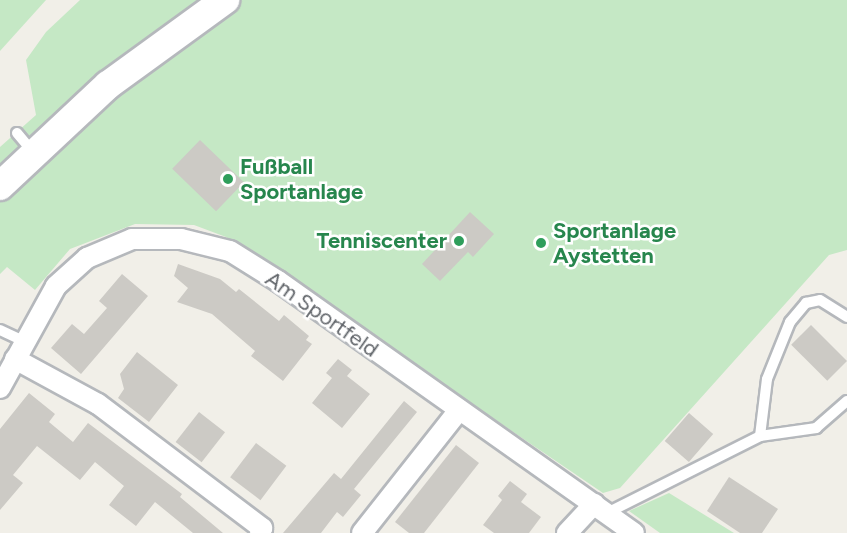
<!DOCTYPE html>
<meta charset="utf-8">
<style>
body{margin:0}
#map{position:relative;width:847px;height:533px;overflow:hidden;background:#f1efe8;font-family:Figtree,sans-serif}
div>[style]{position:absolute}
.green>*{inset:0;background:#c5e8c5}
.building>*{inset:0;background:#cccac5;transform-origin:0 0}
.roads{filter:drop-shadow(2px 0 #b5b8bc) drop-shadow(-2px 0 #b5b8bc) drop-shadow(0 2px #b5b8bc) drop-shadow(0 -2px #b5b8bc)}
.service>*{height:10px;margin:-5px;padding:0 5px;transform-origin:5px;border-radius:5px;background:#fff}
.minor>*{height:20px;margin:-10px;padding:0 10px;transform-origin:10px;border-radius:10px;background:#fff}
.secondary>*{height:28px;margin:-14px;padding:0 14px;transform-origin:14px;border-radius:14px;background:#fff}
.dots>*{width:16px;height:16px;translate:-50% -50%;box-sizing:border-box;border:3px solid #fff;border-radius:50%}
span{translate:-50% -50%;white-space:nowrap;text-align:center;line-height:1.15;-webkit-text-stroke:5px #fff;paint-order:stroke}
.leisure-label{font-size:22px;color:#27864d;font-weight:700}
.left{translate:0 -50%;text-align:left}
.right{translate:-100% -50%;text-align:right}
.street-label{font-size:22px;color:#5f6368}
</style>
<div id="map">
<div class="green">
<i style="clip-path:polygon(0 0,46px 0,0 51px)"></i>
<i style="clip-path:polygon(80px 0,847px 0,847px 250px,829px 255px,620px 488px,603px 493px,226px 237px,194px 225px,135px 224px,70px 249px,35px 290px,7px 267px,0 274px,0 147px,36px 115px,26px 60px,46px 32px)"></i>
<i style="clip-path:polygon(669px 493px,734px 533px,660px 533px,629px 511px)"></i>
</div>
<div class="building">
<i style="left:200px;top:140px;width:61px;height:40px;rotate:44deg"></i>
<i style="clip-path:polygon(470px 212px,494px 234px,473px 257px,468px 252px,440px 281px,422px 264px)"></i>
<i style="clip-path:polygon(178px 264px,220px 279px,236px 292px,239px 289px,279px 321px,284px 315px,309px 336px,306px 340px,312px 344px,283px 381px,251px 356px,255px 351px,212px 314px,177px 302px,188px 288px,174px 276px)"></i>
<i style="clip-path:polygon(122px 274px,148px 296px,81px 374px,51px 348px,72px 324px,84px 334px,107px 308px,99px 301px)"></i>
<i style="left:811px;top:325px;width:51px;height:28px;rotate:45deg"></i>
<i style="clip-path:polygon(137px 352px,178px 385px,149px 422px,118px 398px,124px 389px,120px 374px)"></i>
<i style="clip-path:polygon(338px 359px,352px 370px,347px 376px,370px 394px,342px 428px,312px 403px,332px 378px,326px 373px)"></i>
<i style="clip-path:polygon(29px 393px,55px 414px,49px 422px,73px 442px,88px 423px,182px 494px,180px 497px,223px 533px,193px 533px,155px 502px,136px 526px,109px 505px,124px 486px,95px 462px,80px 480px,37px 446px,13px 475px,23px 483px,0 510px,0 429px)"></i>
<i style="clip-path:polygon(404px 401px,417px 412px,354px 489px,361px 495px,343px 517px,337px 512px,321px 533px,283px 533px,334px 473px,341px 479px)"></i>
<i style="left:199px;top:412px;width:33px;height:38px;rotate:38deg"></i>
<i style="left:689px;top:413px;width:32px;height:37px;rotate:41deg"></i>
<i style="left:256px;top:443px;width:38px;height:43px;rotate:37deg"></i>
<i style="clip-path:polygon(456px 445px,479px 463px,424px 533px,409px 533px,395px 522px)"></i>
<i style="clip-path:polygon(729px 477px,778px 509px,762px 533px,740px 533px,707px 511px)"></i>
<i style="clip-path:polygon(510px 481px,527px 494px,521px 502px,541px 517px,529px 533px,494px 533px,483px 525px,502px 500px,498px 496px)"></i>
</div>
<div class="roads">
<div class="service">
<i style="left:17px;top:133px;width:25px;rotate:50deg"></i>
<i style="left:0;top:330px;width:26px;rotate:25deg"></i>
<i style="left:760px;top:436px;width:57px;rotate:-83deg"></i>
<i style="left:767px;top:379px;width:61px;rotate:-68deg"></i>
<i style="left:790px;top:322px;width:25px;rotate:-50deg"></i>
<i style="left:806px;top:303px;width:14px;rotate:-12deg"></i>
<i style="left:820px;top:300px;width:32px;rotate:32deg"></i>
<i style="left:607px;top:513px;width:171px;rotate:-26.7deg"></i>
<i style="left:760px;top:436px;width:57px;rotate:-8.1deg"></i>
<i style="left:816px;top:428px;width:41px;rotate:-41.1deg"></i>
</div>
<div class="minor">
<i style="left:15px;top:359px;width:94px;rotate:28.5deg"></i>
<i style="left:98px;top:404px;width:206px;rotate:37.1deg"></i>
<i style="left:262px;top:528px;width:5px;rotate:112deg"></i>
<i style="left:0;top:388px;width:116px;rotate:-61.2deg"></i>
<i style="left:56px;top:286px;width:42px;rotate:-42.1deg"></i>
<i style="left:87px;top:258px;width:49px;rotate:-22.9deg"></i>
<i style="left:132px;top:239px;width:49px"></i>
<i style="left:181px;top:239px;width:50px;rotate:13.8deg"></i>
<i style="left:230px;top:251px;width:57px;rotate:32deg"></i>
<i style="left:278px;top:281px;width:436px;rotate:35.3deg"></i>
<i style="left:362px;top:533px;width:157px;rotate:-51.7deg"></i>
<i style="left:567px;top:533px;width:40px;rotate:-47deg"></i>
</div>
<div class="secondary">
<i style="left:0;top:186px;width:148px;rotate:-43.1deg"></i>
<i style="left:108px;top:85px;width:145px;rotate:-36deg"></i>
</div>
</div>
<div class="dots">
<i style="left:228px;top:179px;background:#2e9e5b"></i>
<i style="left:459px;top:241px;background:#2e9e5b"></i>
<i style="left:541px;top:243px;background:#2e9e5b"></i>
</div>
<div class="leisure-label">
<span class="left" style="left:240px;top:179px">Fußball<br>Sportanlage</span>
<span class="left" style="left:553px;top:243px">Sportanlage<br>Aystetten</span>
<span class="right" style="left:447px;top:241px">Tenniscenter</span>
</div>
<div class="street-label">
<span style="left:322px;top:314px;rotate:35deg">Am Sportfeld</span>
</div>
</div>
